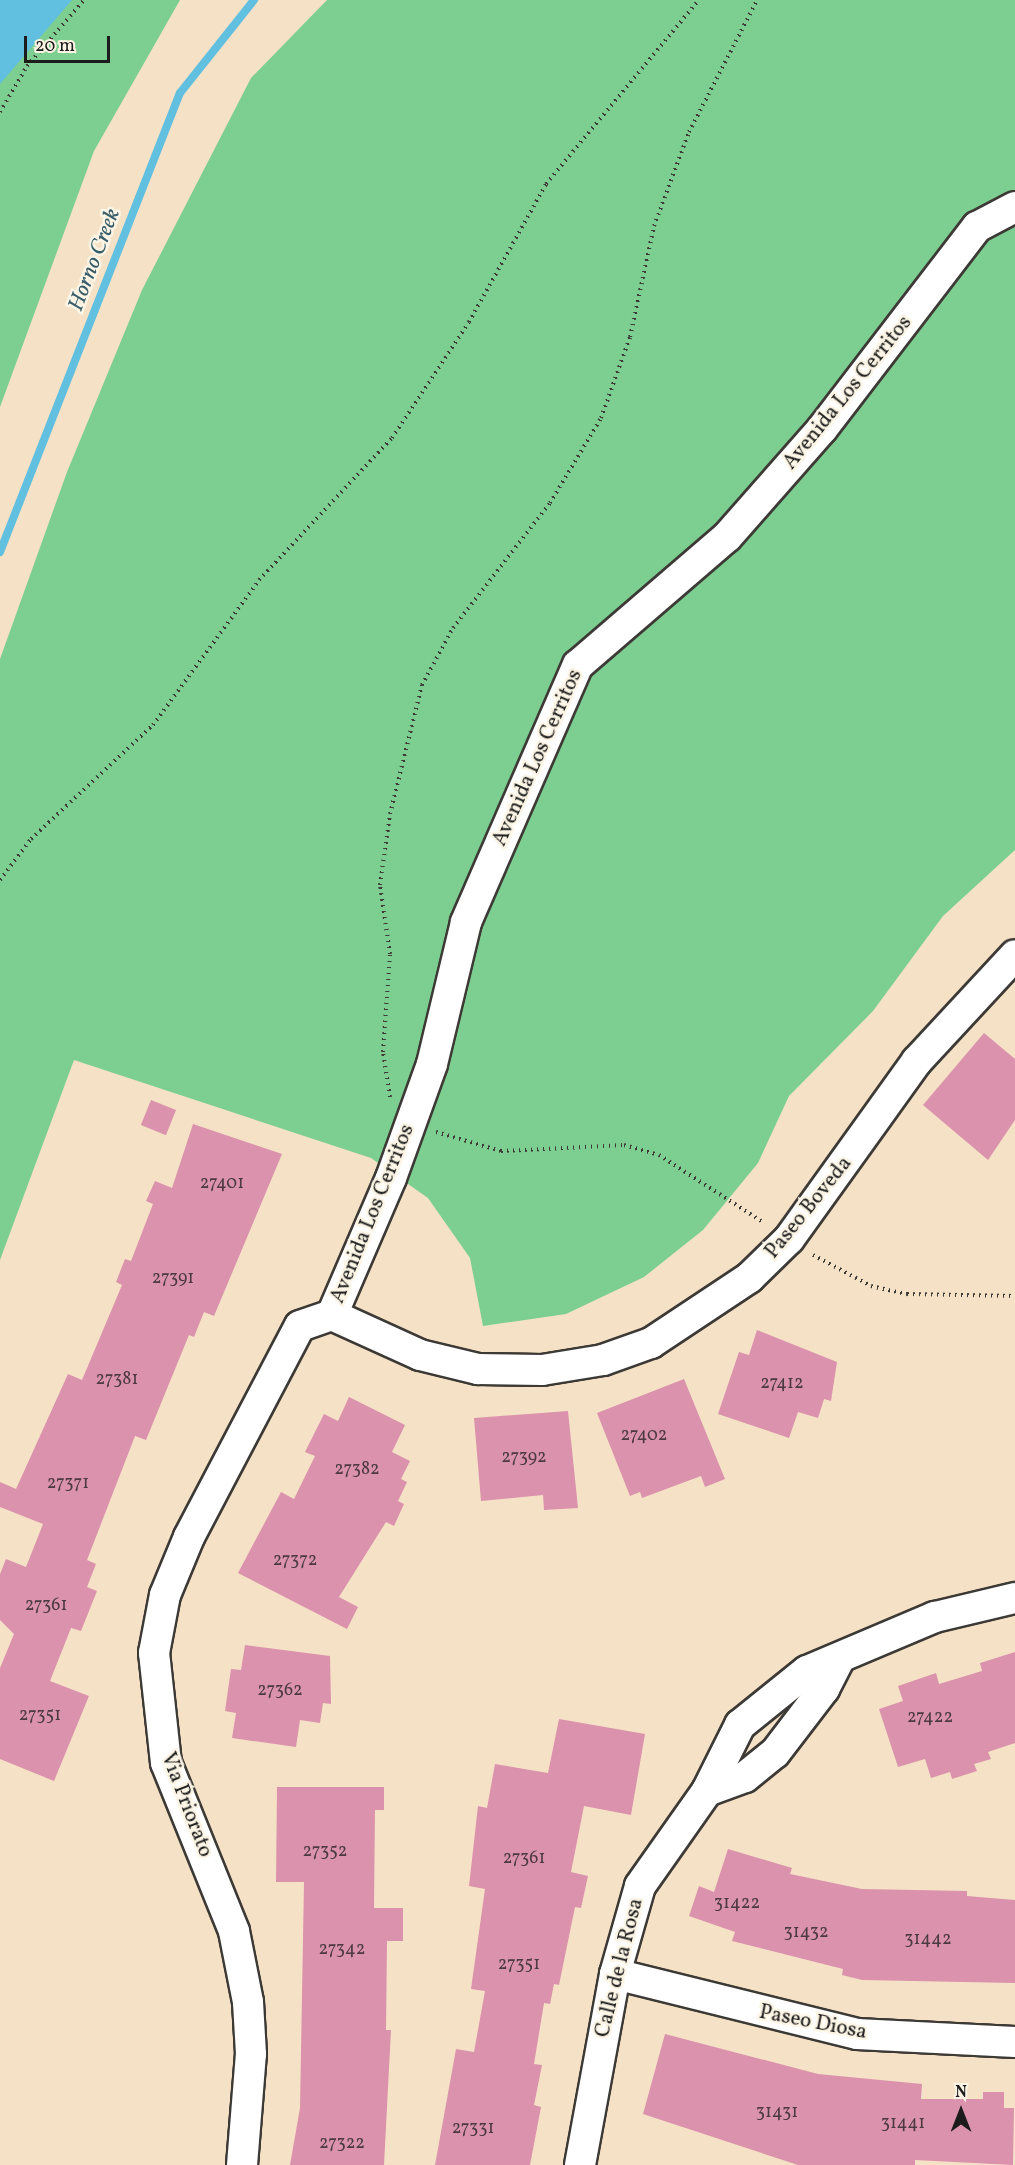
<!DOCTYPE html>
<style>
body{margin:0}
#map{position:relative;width:1015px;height:2165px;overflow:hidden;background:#f5e1c6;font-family:Vollkorn,serif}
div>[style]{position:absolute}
.green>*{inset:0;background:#7dcf91}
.water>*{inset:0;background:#61bfdf}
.stream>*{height:8px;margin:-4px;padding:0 4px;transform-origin:4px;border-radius:4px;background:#61bfdf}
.building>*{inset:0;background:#db92ac;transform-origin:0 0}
.path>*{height:4px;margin-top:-2px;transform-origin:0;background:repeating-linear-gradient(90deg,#3d3a36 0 1.5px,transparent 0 6px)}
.roads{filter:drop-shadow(2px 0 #3d3a36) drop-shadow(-2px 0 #3d3a36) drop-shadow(0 2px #3d3a36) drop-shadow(0 -2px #3d3a36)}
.minor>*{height:30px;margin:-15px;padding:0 15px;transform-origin:15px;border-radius:15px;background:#fff}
span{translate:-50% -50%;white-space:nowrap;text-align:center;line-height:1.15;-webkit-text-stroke:5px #fcf5e5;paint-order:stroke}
.number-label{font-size:18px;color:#4c3a40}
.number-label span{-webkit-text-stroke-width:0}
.street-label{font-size:21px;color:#1c1c1c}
.water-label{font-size:22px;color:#385d6a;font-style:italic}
.north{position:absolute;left:931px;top:2081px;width:60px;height:60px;-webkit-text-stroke:4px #fcf5e5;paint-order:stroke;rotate:0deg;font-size:16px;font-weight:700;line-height:24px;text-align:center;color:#1c1c1c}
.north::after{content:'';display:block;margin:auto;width:21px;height:27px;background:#1c1c1c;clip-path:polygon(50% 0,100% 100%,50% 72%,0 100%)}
.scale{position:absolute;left:24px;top:36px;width:86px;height:27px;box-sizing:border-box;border:3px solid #1c1c1c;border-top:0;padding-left:8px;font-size:18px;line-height:21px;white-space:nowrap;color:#1c1c1c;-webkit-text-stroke:4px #fcf5e5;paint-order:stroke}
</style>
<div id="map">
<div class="green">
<i style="clip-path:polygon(0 0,180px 0,94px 151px,0 407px)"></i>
<i style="clip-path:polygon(327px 0,1015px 0,1015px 850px,943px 916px,873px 1011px,789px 1096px,758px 1163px,703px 1230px,644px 1277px,566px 1314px,483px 1326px,470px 1258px,428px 1198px,371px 1158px,74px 1060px,0 1260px,0 659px,67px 472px,142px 290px,251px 78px)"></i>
</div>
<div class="water">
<i style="clip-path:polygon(0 0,72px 0,0 84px)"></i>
</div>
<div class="stream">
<i style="left:0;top:552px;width:493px;rotate:-68.6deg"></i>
<i style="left:180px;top:93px;width:119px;rotate:-51.5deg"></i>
</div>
<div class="building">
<i style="clip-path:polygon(984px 1033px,1015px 1059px,1015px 1120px,988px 1160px,923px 1105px)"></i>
<i style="left:151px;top:1100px;width:27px;height:27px;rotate:22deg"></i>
<i style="clip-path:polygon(193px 1124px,282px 1154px,214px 1316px,204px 1312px,194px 1337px,189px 1335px,146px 1440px,135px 1436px,87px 1560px,96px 1564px,87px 1587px,97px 1591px,81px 1631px,71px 1628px,50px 1681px,89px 1696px,54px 1781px,0 1759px,0 1668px,14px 1634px,0 1620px,0 1574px,6px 1559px,26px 1567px,43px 1524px,0 1507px,0 1482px,16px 1489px,68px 1374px,82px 1380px,122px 1285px,116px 1282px,125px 1259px,131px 1261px,153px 1204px,146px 1201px,155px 1181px,172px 1188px)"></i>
<i style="clip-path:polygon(757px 1330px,837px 1362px,831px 1401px,824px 1399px,818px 1418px,798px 1412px,789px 1438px,718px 1414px,739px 1352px,749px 1355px)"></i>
<i style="clip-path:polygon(684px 1379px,725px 1479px,705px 1487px,701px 1476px,642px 1498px,640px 1492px,630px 1496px,597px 1413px)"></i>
<i style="clip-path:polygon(349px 1397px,405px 1425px,392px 1452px,410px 1461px,401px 1479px,407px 1482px,398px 1501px,404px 1504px,394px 1526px,386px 1522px,339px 1597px,358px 1607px,347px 1629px,238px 1573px,281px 1492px,294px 1499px,315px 1456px,305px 1452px,324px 1414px,338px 1421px)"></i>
<i style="clip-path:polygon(568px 1411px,578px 1508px,544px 1510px,543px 1495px,481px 1501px,474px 1418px)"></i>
<i style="clip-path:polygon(245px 1645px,330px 1656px,331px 1704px,323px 1703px,320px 1723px,300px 1720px,296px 1747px,232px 1738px,236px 1713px,225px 1711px,231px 1669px,241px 1670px)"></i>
<i style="clip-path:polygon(1015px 1652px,1015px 1743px,988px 1752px,991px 1759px,974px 1764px,977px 1771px,952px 1779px,950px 1772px,931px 1778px,925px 1759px,898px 1767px,879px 1709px,903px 1701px,898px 1686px,936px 1673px,939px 1684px,982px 1671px,980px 1663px)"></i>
<i style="clip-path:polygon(559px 1719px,645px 1734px,631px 1815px,584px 1806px,571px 1872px,588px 1876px,581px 1908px,575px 1907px,559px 1985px,554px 1984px,550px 2004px,544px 2003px,534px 2064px,542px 2065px,534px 2105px,541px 2107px,530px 2165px,435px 2165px,456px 2049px,474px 2052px,485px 1991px,471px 1989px,485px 1889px,469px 1886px,478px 1806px,487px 1808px,495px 1764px,548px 1773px)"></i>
<i style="clip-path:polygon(277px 1787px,384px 1787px,384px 1810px,375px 1810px,374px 1908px,403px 1908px,403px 1941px,387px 1941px,386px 2030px,391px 2030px,384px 2165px,290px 2165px,300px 2108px,304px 1882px,276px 1882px)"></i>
<i style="clip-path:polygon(728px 1849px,792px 1868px,790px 1874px,862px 1889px,967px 1891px,967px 1896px,1015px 1900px,1015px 1983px,862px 1980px,842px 1975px,843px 1969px,732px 1941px,735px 1932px,689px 1916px,699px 1886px,714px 1892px)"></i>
<i style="clip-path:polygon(665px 2034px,818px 2074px,922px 2084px,921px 2099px,983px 2099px,983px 2092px,1004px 2092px,1004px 2108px,1014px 2108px,1013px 2165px,915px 2160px,915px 2165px,798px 2165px,643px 2114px)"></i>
</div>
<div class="path">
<i style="left:0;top:112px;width:53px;rotate:-59.6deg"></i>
<i style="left:27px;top:66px;width:87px;rotate:-49.2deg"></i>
<i style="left:0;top:880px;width:51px;rotate:-52.9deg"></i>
<i style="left:31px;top:839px;width:167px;rotate:-43.1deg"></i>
<i style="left:153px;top:725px;width:180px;rotate:-53.8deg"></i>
<i style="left:259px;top:580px;width:195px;rotate:-46.9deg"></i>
<i style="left:392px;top:438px;width:139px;rotate:-56.4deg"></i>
<i style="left:469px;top:322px;width:158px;rotate:-60.8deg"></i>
<i style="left:546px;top:184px;width:239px;rotate:-50.3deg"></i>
<i style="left:390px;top:1097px;width:46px;rotate:-98.8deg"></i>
<i style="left:383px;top:1052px;width:98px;rotate:-85.9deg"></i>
<i style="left:390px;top:954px;width:70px;rotate:-98.2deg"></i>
<i style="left:380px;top:885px;width:72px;rotate:-82deg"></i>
<i style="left:390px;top:814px;width:133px;rotate:-76.1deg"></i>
<i style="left:422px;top:685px;width:65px;rotate:-61.5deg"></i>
<i style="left:453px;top:628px;width:158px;rotate:-52.2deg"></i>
<i style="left:550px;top:503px;width:99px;rotate:-59deg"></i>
<i style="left:601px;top:418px;width:86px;rotate:-70.3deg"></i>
<i style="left:630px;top:337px;width:114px;rotate:-77.8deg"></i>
<i style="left:654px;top:226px;width:100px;rotate:-69.6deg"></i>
<i style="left:689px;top:132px;width:148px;rotate:-62.7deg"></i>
<i style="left:436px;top:1132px;width:68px;rotate:16.3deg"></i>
<i style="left:501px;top:1151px;width:123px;rotate:-2.8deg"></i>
<i style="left:624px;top:1145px;width:36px;rotate:16deg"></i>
<i style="left:659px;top:1155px;width:125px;rotate:32.9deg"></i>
<i style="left:813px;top:1255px;width:66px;rotate:28.1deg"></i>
<i style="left:871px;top:1286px;width:37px;rotate:13deg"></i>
<i style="left:907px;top:1294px;width:108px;rotate:1.1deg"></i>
</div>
<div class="roads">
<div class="minor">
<i style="left:332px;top:1315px;width:149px;rotate:-66.7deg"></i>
<i style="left:391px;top:1178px;width:121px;rotate:-70.2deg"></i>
<i style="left:432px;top:1064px;width:146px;rotate:-76.5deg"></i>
<i style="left:466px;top:922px;width:280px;rotate:-66.5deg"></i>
<i style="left:578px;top:665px;width:196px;rotate:-40.7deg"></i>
<i style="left:727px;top:537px;width:144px;rotate:-48.7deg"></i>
<i style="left:822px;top:429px;width:255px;rotate:-52.5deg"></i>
<i style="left:977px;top:227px;width:43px;rotate:-27.8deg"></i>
<i style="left:332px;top:1315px;width:97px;rotate:24.4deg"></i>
<i style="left:420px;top:1355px;width:60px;rotate:13.6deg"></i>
<i style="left:478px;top:1369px;width:64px;rotate:0.9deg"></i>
<i style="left:542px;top:1370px;width:62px;rotate:-9.3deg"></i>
<i style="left:603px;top:1360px;width:51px;rotate:-19.5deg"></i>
<i style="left:651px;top:1343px;width:118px;rotate:-33.6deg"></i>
<i style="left:749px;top:1278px;width:56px;rotate:-44.3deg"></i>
<i style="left:789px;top:1239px;width:219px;rotate:-54.3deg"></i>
<i style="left:917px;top:1061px;width:144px;rotate:-47.2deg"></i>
<i style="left:707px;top:1791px;width:40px;rotate:-20.2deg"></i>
<i style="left:745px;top:1777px;width:38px;rotate:-39deg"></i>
<i style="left:775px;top:1753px;width:81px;rotate:-52.6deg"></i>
<i style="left:824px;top:1689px;width:31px;rotate:-63deg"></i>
<i style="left:615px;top:1974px;width:249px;rotate:13.9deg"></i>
<i style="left:857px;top:2034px;width:158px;rotate:2.9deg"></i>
<i style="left:242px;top:2165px;width:111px;rotate:-85.4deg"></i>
<i style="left:251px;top:2054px;width:52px;rotate:-93.3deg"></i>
<i style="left:248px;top:2002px;width:72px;rotate:-101.2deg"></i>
<i style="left:234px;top:1931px;width:181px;rotate:-112deg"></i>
<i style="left:166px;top:1763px;width:111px;rotate:-96.2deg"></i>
<i style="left:154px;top:1653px;width:59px;rotate:-79.3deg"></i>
<i style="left:165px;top:1595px;width:63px;rotate:-67.5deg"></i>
<i style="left:189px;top:1537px;width:238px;rotate:-62.3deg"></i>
<i style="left:300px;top:1326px;width:34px;rotate:-19deg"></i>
<i style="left:580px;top:2165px;width:194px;rotate:-79.6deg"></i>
<i style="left:615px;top:1974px;width:91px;rotate:-74.1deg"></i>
<i style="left:640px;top:1886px;width:116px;rotate:-54.8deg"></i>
<i style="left:707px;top:1791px;width:74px;rotate:-63.4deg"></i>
<i style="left:740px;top:1725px;width:86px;rotate:-38.9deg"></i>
<i style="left:807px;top:1671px;width:139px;rotate:-22.9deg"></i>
<i style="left:935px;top:1617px;width:82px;rotate:-13.4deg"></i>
</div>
</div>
<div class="number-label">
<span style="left:222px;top:1184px">27401</span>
<span style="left:173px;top:1279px">27391</span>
<span style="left:117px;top:1380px">27381</span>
<span style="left:782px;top:1384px">27412</span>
<span style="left:644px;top:1436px">27402</span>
<span style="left:524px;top:1458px">27392</span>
<span style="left:357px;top:1470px">27382</span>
<span style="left:68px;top:1484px">27371</span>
<span style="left:295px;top:1561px">27372</span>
<span style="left:46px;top:1606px">27361</span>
<span style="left:280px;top:1691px">27362</span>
<span style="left:40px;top:1716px">27351</span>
<span style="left:930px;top:1718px">27422</span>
<span style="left:325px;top:1852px">27352</span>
<span style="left:524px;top:1859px">27361</span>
<span style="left:737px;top:1904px">31422</span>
<span style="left:806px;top:1933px">31432</span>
<span style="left:928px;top:1940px">31442</span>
<span style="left:342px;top:1950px">27342</span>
<span style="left:519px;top:1965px">27351</span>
<span style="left:777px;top:2113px">31431</span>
<span style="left:903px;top:2124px">31441</span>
<span style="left:473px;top:2129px">27331</span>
<span style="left:342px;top:2144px">27322</span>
</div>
<div class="street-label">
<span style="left:848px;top:393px;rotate:-51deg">Avenida Los Cerritos</span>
<span style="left:538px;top:758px;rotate:-66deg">Avenida Los Cerritos</span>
<span style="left:809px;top:1208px;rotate:-51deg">Paseo Boveda</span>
<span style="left:373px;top:1214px;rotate:-68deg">Avenida Los Cerritos</span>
<span style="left:186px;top:1805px;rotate:69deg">Via Priorato</span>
<span style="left:620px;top:1968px;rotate:-76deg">Calle de la Rosa</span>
<span style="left:813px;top:2023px;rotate:11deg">Paseo Diosa</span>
</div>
<div class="water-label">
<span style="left:95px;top:260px;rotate:-69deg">Horno Creek</span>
</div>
<div class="north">N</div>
<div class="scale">20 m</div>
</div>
